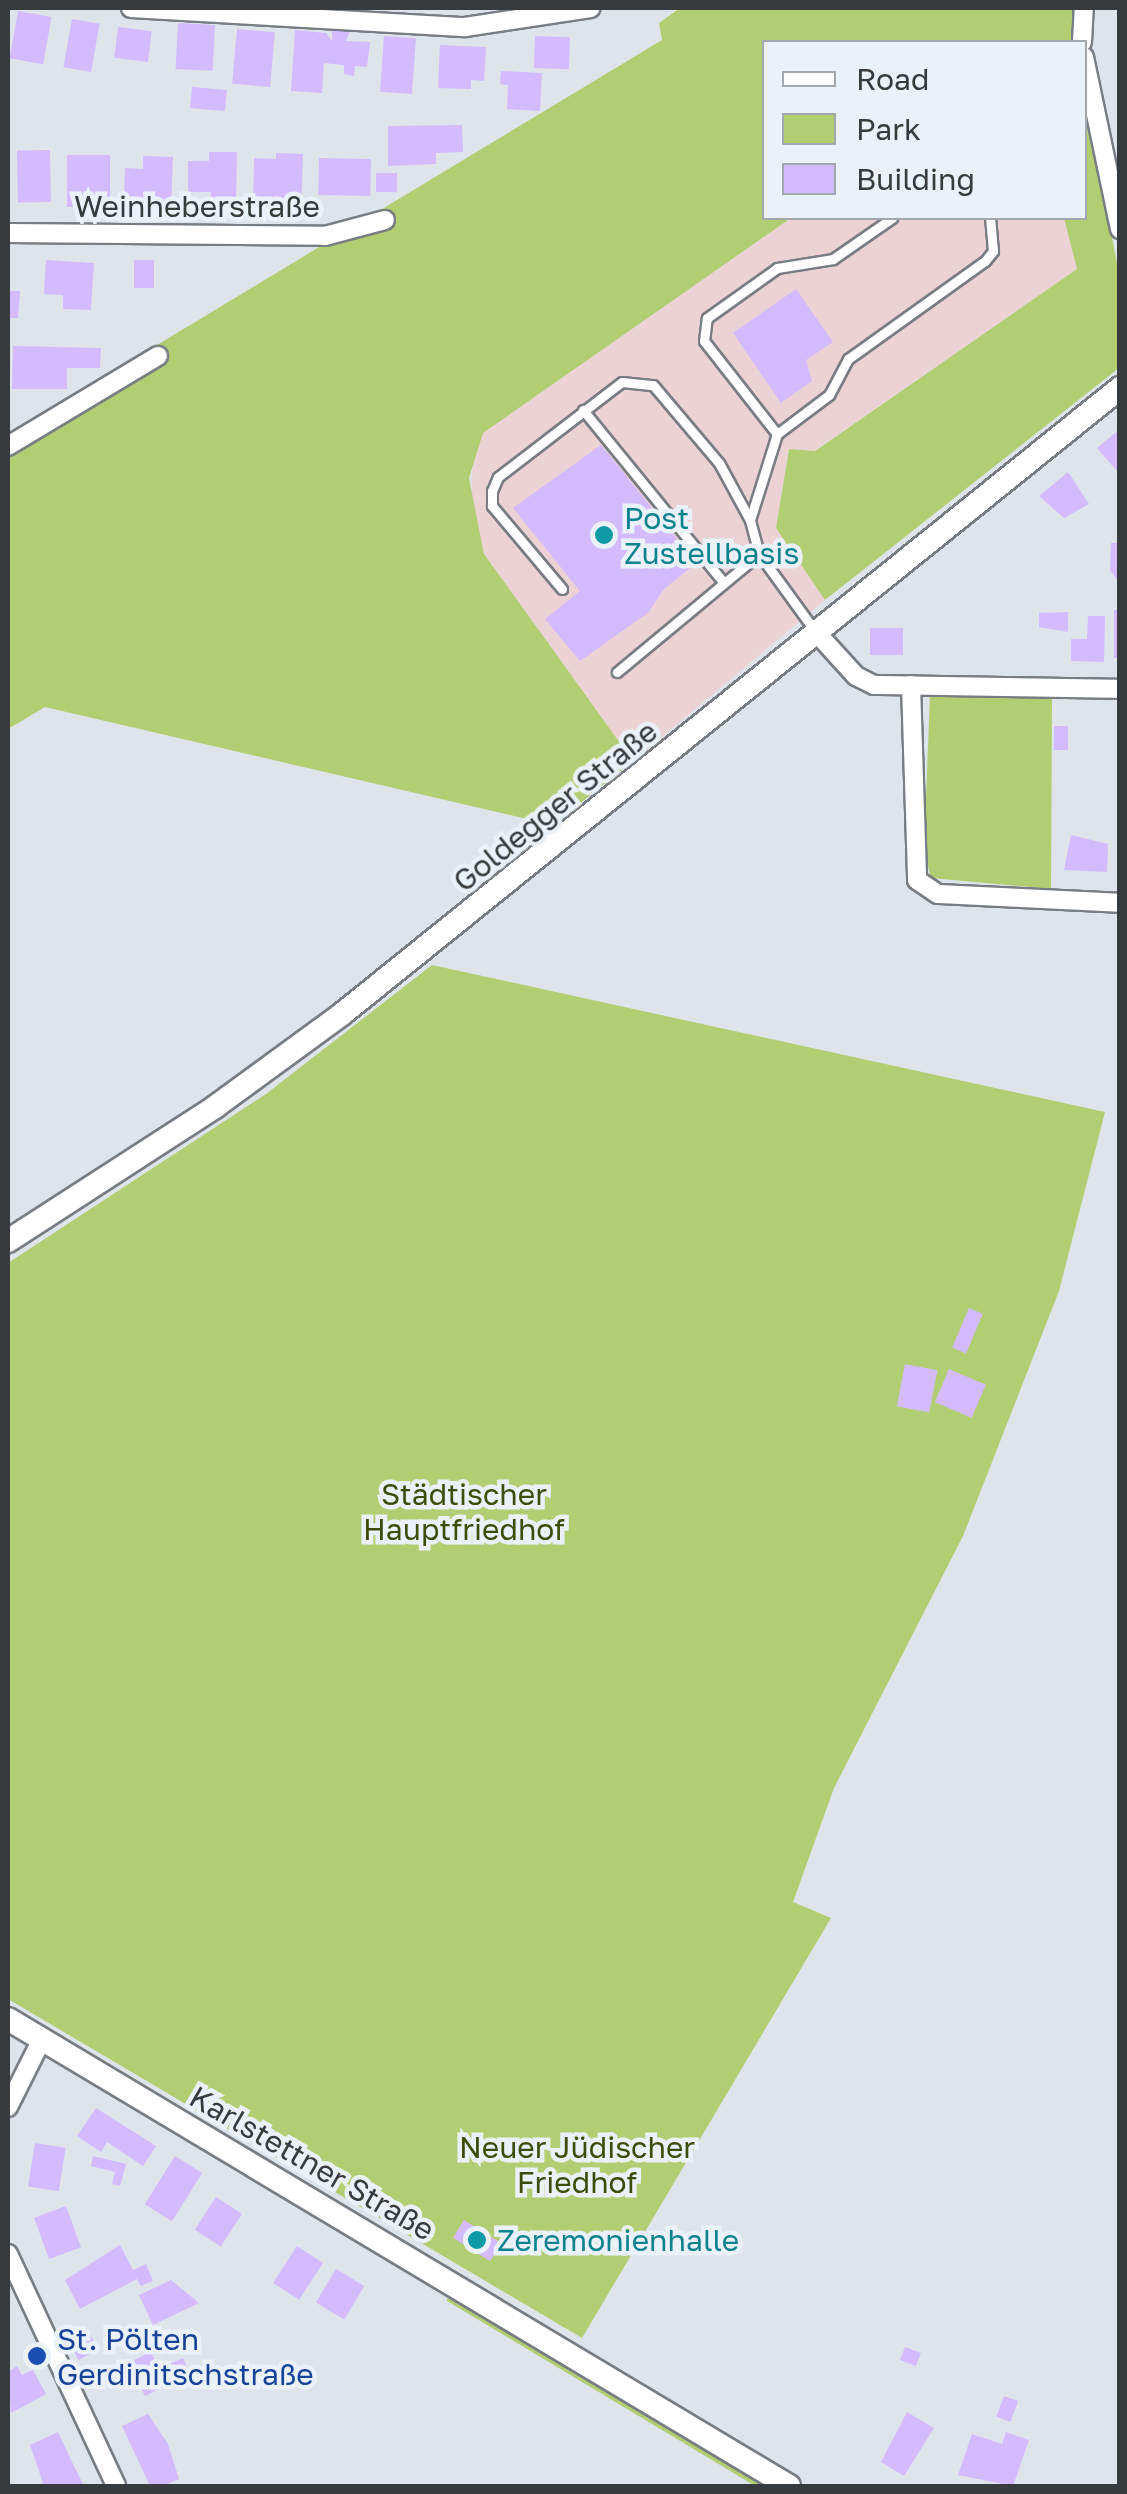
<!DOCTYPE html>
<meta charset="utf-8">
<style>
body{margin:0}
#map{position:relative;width:1127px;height:2494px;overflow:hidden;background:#dee4ea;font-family:"Golos Text",sans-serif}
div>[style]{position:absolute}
.commercial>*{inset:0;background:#ecd2d5}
.green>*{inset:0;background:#b2ce72;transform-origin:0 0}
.building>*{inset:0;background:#d4baff;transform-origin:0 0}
.roads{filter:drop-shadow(2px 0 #787d83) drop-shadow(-2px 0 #787d83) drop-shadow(0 2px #787d83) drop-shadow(0 -2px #787d83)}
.lane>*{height:9px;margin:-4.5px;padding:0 4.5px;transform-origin:4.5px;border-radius:4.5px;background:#fff}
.street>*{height:18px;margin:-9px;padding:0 9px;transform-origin:9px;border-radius:9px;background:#fff}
.secondary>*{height:22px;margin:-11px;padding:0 11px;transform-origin:11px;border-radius:11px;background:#fff}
.dots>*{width:28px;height:28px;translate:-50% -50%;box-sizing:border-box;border:5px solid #ebf1f8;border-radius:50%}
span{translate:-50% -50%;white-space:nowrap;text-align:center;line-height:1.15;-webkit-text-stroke:9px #ebf1f8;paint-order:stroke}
.street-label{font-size:30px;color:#383b3d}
.culture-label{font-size:30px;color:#0d838f}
.left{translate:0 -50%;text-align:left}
.park-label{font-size:30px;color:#3d4d07}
.transit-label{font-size:30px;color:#164399}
.frame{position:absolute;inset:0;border:10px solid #383b3d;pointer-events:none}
.legend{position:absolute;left:762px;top:40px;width:325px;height:180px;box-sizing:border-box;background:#ebf1f8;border:2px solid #a3a8ad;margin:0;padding:12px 18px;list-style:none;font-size:30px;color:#383b3d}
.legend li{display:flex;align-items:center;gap:20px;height:50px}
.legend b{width:50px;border:2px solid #a3a8ad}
</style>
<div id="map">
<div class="commercial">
<i style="clip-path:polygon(791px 218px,1064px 218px,1077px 269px,814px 451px,789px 449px,776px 528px,825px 600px,633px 761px,484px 554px,471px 511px,473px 451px,483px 433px)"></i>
</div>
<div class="green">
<i style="clip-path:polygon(680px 8px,1074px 8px,1073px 42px,764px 42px,764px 218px,791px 218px,483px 433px,469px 478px,484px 554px,633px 761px,553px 825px,45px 707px,8px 729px,8px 458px,166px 363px,157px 345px,662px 40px,659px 23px)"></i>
<i style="clip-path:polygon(1085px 100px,1119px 273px,1119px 368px,825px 600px,776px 528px,789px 449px,815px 451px,1077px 269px,1064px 218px,1084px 218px)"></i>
<i style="clip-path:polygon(930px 694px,1052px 695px,1051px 889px,931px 878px,924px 851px)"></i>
<i style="clip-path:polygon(432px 965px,1105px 1112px,1059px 1291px,963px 1536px,834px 1788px,793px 1902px,831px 1918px,582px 2338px,8px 1999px,8px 1263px,266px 1094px)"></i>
<i style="left:452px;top:2291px;width:377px;height:11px;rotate:31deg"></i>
</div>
<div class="building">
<i style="left:18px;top:11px;width:34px;height:48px;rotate:10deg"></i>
<i style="left:72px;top:19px;width:28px;height:49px;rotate:10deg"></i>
<i style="left:178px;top:23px;width:37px;height:46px;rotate:3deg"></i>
<i style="left:118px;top:27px;width:34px;height:31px;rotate:7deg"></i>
<i style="clip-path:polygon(332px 28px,351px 29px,346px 41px,370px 42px,367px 67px,355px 66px,354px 76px,344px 74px,344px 65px,324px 63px,322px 93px,291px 91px,295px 30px,326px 33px,332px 41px)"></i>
<i style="left:237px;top:29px;width:38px;height:55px;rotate:5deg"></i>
<i style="left:384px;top:36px;width:32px;height:56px;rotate:4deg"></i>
<i style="left:535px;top:36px;width:35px;height:32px;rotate:2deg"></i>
<i style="clip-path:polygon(440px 45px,486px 47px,484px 81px,471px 80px,471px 89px,438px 88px)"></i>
<i style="clip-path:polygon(501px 71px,542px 73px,540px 111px,507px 109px,508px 85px,500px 84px)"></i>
<i style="left:192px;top:87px;width:35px;height:21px;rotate:5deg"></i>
<i style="clip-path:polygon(462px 125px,463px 152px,436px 153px,436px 164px,388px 166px,388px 126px)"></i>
<i style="left:50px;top:150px;width:52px;height:33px;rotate:89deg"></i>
<i style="clip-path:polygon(209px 152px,237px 152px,236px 203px,210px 203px,211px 192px,188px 192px,188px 161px,209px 161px)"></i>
<i style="clip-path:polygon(276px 153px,303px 154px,301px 210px,253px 208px,254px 158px,276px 159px)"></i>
<i style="left:67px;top:155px;width:43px;height:52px"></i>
<i style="clip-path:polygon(143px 156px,173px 157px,171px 208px,124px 206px,125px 168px,143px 169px)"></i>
<i style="left:319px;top:158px;width:52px;height:37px;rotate:1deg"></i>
<i style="left:376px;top:173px;width:21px;height:19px"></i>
<i style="clip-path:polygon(46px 260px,94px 263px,91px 310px,63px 309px,63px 295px,44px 294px)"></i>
<i style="left:134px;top:260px;width:20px;height:28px"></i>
<i style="clip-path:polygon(796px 289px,833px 342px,806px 360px,812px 381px,781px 403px,733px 333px)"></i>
<i style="clip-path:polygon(8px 291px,20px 291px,18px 318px,8px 318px)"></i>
<i style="clip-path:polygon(13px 346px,101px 348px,100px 368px,67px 368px,67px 389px,12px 389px)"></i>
<i style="clip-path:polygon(1120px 429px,1120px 467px,1116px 470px,1097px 448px)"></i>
<i style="clip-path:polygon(601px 445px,696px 563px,663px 590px,649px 612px,580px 661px,545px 619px,580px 591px,513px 508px)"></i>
<i style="clip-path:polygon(1068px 472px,1089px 504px,1064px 518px,1039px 496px)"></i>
<i style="clip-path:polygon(1111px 543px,1120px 543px,1120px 584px,1110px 570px)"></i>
<i style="left:1114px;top:610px;width:6px;height:48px"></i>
<i style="clip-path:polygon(1068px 612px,1068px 632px,1039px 627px,1039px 613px)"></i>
<i style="clip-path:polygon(1088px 616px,1105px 616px,1104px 662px,1071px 661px,1071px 639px,1087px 639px)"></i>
<i style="left:870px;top:628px;width:33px;height:27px"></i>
<i style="left:1054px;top:726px;width:14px;height:24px"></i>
<i style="clip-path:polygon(1071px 835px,1108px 844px,1107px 872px,1064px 870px)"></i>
<i style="left:969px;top:1308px;width:15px;height:43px;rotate:23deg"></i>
<i style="left:905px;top:1364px;width:33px;height:43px;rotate:11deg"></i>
<i style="left:949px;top:1369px;width:40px;height:36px;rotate:23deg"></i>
<i style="clip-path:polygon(96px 2108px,156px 2146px,143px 2166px,107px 2142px,101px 2152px,77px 2136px)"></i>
<i style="left:35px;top:2143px;width:31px;height:44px;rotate:9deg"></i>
<i style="clip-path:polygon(93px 2156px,126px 2164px,120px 2186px,112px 2184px,115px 2172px,91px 2166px)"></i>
<i style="left:175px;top:2156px;width:32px;height:57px;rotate:32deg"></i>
<i style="left:216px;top:2197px;width:31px;height:39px;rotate:33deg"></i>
<i style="left:66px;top:2206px;width:44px;height:34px;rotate:70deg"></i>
<i style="left:464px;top:2220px;width:44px;height:21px;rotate:32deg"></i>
<i style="clip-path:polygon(120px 2245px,133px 2270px,146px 2264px,153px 2281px,141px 2286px,137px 2279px,80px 2309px,65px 2280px)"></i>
<i style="left:297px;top:2246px;width:31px;height:44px;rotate:33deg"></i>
<i style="left:336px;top:2269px;width:33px;height:39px;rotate:31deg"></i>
<i style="clip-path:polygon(171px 2280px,199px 2303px,153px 2325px,139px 2295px)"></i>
<i style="left:90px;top:2334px;width:18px;height:22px;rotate:63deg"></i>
<i style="left:905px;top:2347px;width:17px;height:14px;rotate:21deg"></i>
<i style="clip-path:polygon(151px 2352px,159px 2369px,183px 2358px,190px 2374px,145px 2396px,139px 2384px,129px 2389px,119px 2367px)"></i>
<i style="clip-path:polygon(17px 2366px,22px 2375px,33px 2370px,46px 2394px,11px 2413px,8px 2372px)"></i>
<i style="left:1004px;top:2396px;width:15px;height:22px;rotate:20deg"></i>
<i style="clip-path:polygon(907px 2412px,934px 2428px,904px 2476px,881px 2462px)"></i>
<i style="clip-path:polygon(148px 2414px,168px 2444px,179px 2479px,163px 2486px,150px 2486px,122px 2426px)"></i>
<i style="clip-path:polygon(58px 2432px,73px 2464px,84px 2486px,44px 2486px,30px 2445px)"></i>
<i style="clip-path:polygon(1006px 2432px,1029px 2440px,1013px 2486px,958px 2475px,972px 2434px,1002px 2444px)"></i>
</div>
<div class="roads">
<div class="lane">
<i style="left:583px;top:410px;width:223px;rotate:50.8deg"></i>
<i style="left:777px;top:434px;width:118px;rotate:-128.1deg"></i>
<i style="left:704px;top:341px;width:23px;rotate:-83deg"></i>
<i style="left:707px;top:318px;width:86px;rotate:-35.5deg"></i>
<i style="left:777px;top:268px;width:57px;rotate:-9.1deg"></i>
<i style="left:833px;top:259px;width:72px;rotate:-34.8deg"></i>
<i style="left:562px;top:589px;width:109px;rotate:-130.1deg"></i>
<i style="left:492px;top:506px;width:15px;rotate:-90deg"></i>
<i style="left:492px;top:491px;width:15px;rotate:-67deg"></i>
<i style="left:498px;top:477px;width:156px;rotate:-37.5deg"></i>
<i style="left:622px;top:382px;width:31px;rotate:6deg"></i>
<i style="left:653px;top:385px;width:102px;rotate:49.8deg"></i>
<i style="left:719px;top:463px;width:65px;rotate:61.5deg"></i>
<i style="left:815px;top:631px;width:95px;rotate:-126deg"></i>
<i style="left:759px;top:554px;width:35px;rotate:-105deg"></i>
<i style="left:750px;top:520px;width:90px;rotate:-72.6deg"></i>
<i style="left:777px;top:434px;width:65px;rotate:-36.9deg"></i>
<i style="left:829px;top:395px;width:41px;rotate:-62.2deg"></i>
<i style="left:848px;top:359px;width:168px;rotate:-35.6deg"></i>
<i style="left:985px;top:261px;width:13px;rotate:-51deg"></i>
<i style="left:993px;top:251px;width:33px;rotate:-95deg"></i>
<i style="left:617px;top:672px;width:185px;rotate:-39.7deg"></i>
</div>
<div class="street">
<i style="left:131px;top:8px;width:335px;rotate:3.3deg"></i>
<i style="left:465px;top:27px;width:127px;rotate:-8.6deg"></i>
<i style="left:1082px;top:42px;width:34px;rotate:-87deg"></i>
<i style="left:1084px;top:57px;width:176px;rotate:78.2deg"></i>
<i style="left:8px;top:233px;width:317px;rotate:0.5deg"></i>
<i style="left:325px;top:236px;width:62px;rotate:-14.9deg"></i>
<i style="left:8px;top:446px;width:175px;rotate:-31deg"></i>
<i style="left:815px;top:631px;width:61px;rotate:47.7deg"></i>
<i style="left:856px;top:676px;width:20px;rotate:27deg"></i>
<i style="left:874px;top:685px;width:246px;rotate:0.9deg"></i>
<i style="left:911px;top:685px;width:195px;rotate:88.2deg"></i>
<i style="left:917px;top:880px;width:25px;rotate:34deg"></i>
<i style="left:938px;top:894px;width:182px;rotate:2.8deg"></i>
<i style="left:8px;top:2107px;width:76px;rotate:-63.4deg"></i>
<i style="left:8px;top:2254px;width:256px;rotate:65deg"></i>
</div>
<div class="secondary">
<i style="left:8px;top:1241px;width:247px;rotate:-32.9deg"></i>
<i style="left:215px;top:1107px;width:157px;rotate:-36.2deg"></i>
<i style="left:342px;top:1014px;width:999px;rotate:-38.82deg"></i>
<i style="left:8px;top:2019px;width:910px;rotate:30.88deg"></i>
</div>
</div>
<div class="dots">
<i style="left:604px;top:535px;background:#0f9aa8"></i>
<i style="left:477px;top:2240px;background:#0f9aa8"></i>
<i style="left:37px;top:2356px;background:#1a4fb4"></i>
</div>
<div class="street-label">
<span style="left:197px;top:206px">Weinheberstraße</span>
<span style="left:555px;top:806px;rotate:-39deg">Goldegger Straße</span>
<span style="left:312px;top:2163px;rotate:30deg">Karlstettner Straße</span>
</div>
<div class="culture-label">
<span class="left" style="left:624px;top:535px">Post<br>Zustellbasis</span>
<span class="left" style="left:497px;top:2240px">Zeremonienhalle</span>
</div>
<div class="park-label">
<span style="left:464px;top:1511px">Städtischer<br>Hauptfriedhof</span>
<span style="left:577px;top:2164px">Neuer Jüdischer<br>Friedhof</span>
</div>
<div class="transit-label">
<span class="left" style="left:57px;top:2356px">St. Pölten<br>Gerdinitschstraße</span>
</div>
<div class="frame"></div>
<ul class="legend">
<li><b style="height:12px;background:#fff"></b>Road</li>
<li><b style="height:28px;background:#b2ce72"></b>Park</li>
<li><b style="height:28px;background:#d4baff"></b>Building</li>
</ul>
</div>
